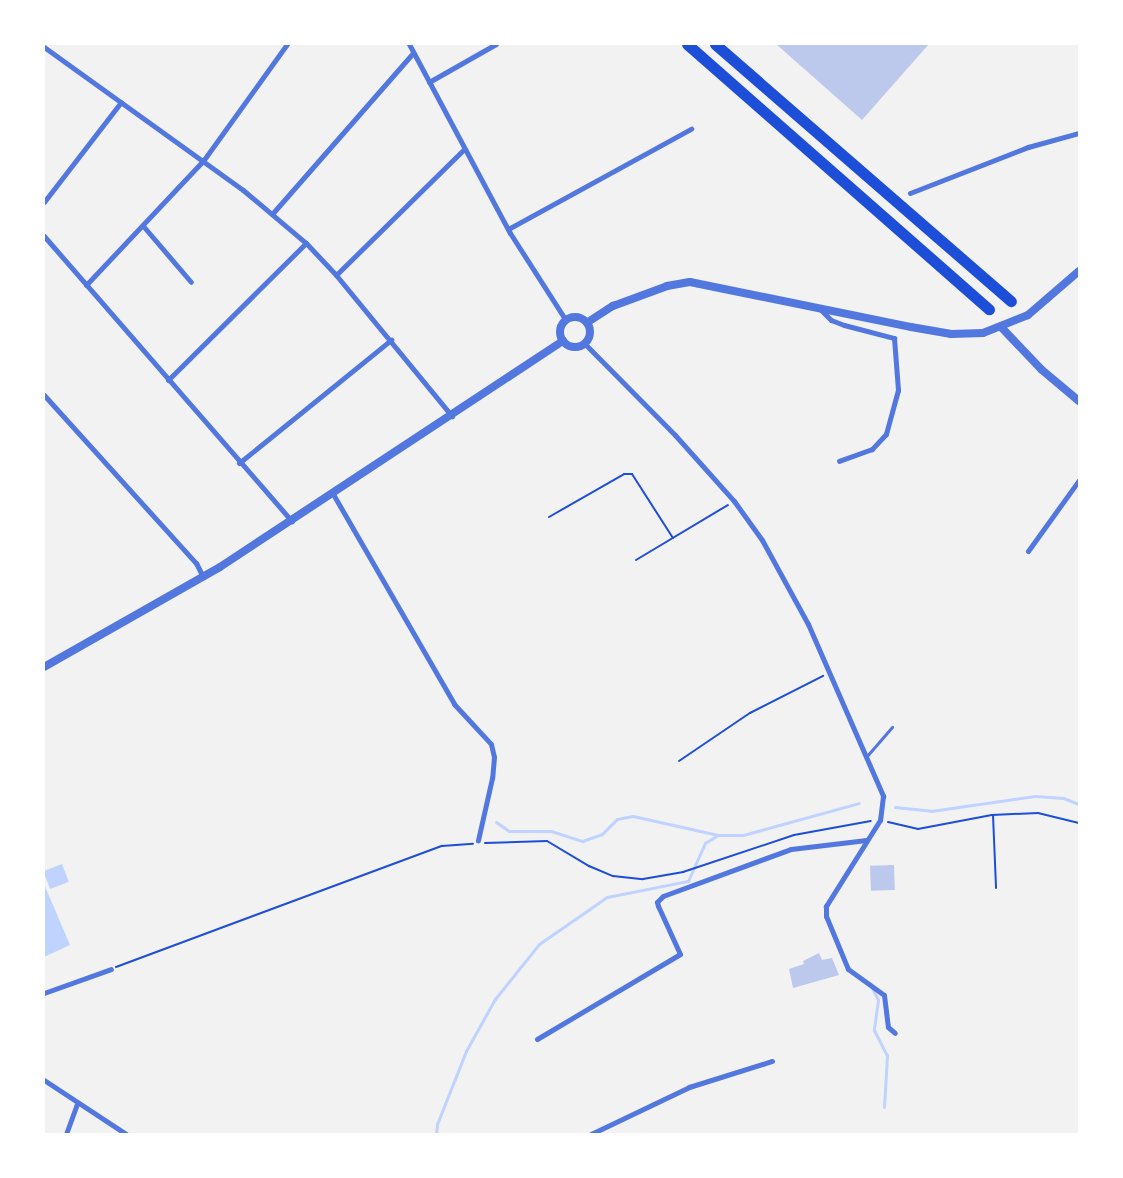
<!DOCTYPE html>
<style>
body{margin:0}
#map{position:relative;width:1123px;height:1178px;overflow:hidden;background:#f2f2f2;font-family:"Golos Text",sans-serif}
div>[style]{position:absolute}
.water>*{inset:0;background:#bfd3fe;transform-origin:0 0}
.stream>*{height:3px;margin:-1.5px;padding:0 1.5px;transform-origin:1.5px;border-radius:1.5px;background:#bfd3fe}
.building>*{inset:0;background:#bdc9ec;transform-origin:0 0}
.path>*{height:2px;margin:-1px;padding:0 1px;transform-origin:1px;border-radius:1px;background:#1d4ed8}
.service>*{height:3px;margin:-1.5px;padding:0 1.5px;transform-origin:1.5px;border-radius:1.5px;background:#5277de}
.minor>*{height:5px;margin:-2.5px;padding:0 2.5px;transform-origin:2.5px;border-radius:2.5px;background:#5277de}
.tertiary>*{height:8px;margin:-4px;padding:0 4px;transform-origin:4px;border-radius:4px;background:#5277de}
.tertiary>.ring{margin:-4px;padding:0;box-sizing:content-box;background:none;border:8px solid #5277de;border-radius:50%}
.motorway>*{height:11px;margin:-5.5px;padding:0 5.5px;transform-origin:5.5px;border-radius:5.5px;background:#1d4ed8}
span{translate:-50% -50%;white-space:nowrap;text-align:center;line-height:1.15;-webkit-text-stroke:4.5px #fff;paint-order:stroke}
.frame{position:absolute;inset:0;border:45px solid #fff;pointer-events:none}
</style>
<div id="map">
<div class="water">
<i style="left:62px;top:864px;width:19px;height:20px;rotate:69deg"></i>
<i style="clip-path:polygon(44px 884px,70px 945px,44px 957px)"></i>
</div>
<div class="stream">
<i style="left:895px;top:807px;width:36px;rotate:6deg"></i>
<i style="left:931px;top:811px;width:105px;rotate:-8.2deg"></i>
<i style="left:1035px;top:796px;width:28px;rotate:4deg"></i>
<i style="left:1063px;top:798px;width:17px;rotate:21deg"></i>
<i style="left:496px;top:822px;width:16px;rotate:35deg"></i>
<i style="left:509px;top:831px;width:42px"></i>
<i style="left:551px;top:831px;width:33px;rotate:18deg"></i>
<i style="left:582px;top:841px;width:21px;rotate:-19deg"></i>
<i style="left:602px;top:834px;width:21px;rotate:-45deg"></i>
<i style="left:617px;top:819px;width:16px;rotate:-11deg"></i>
<i style="left:633px;top:816px;width:87px;rotate:12.6deg"></i>
<i style="left:872px;top:988px;width:13px;rotate:63deg"></i>
<i style="left:878px;top:1000px;width:30px;rotate:98deg"></i>
<i style="left:874px;top:1030px;width:28px;rotate:63deg"></i>
<i style="left:887px;top:1055px;width:52px;rotate:93.3deg"></i>
<i style="left:436px;top:1134px;width:10px;rotate:-84deg"></i>
<i style="left:437px;top:1124px;width:79px;rotate:-68.3deg"></i>
<i style="left:466px;top:1051px;width:60px;rotate:-60.9deg"></i>
<i style="left:495px;top:999px;width:70px;rotate:-51.3deg"></i>
<i style="left:539px;top:944px;width:83px;rotate:-34.7deg"></i>
<i style="left:607px;top:897px;width:83px;rotate:-11.2deg"></i>
<i style="left:688px;top:881px;width:42px;rotate:-65.9deg"></i>
<i style="left:705px;top:843px;width:15px;rotate:-32deg"></i>
<i style="left:718px;top:835px;width:25px"></i>
<i style="left:743px;top:835px;width:120px;rotate:-15.4deg"></i>
</div>
<div class="building">
<i style="clip-path:polygon(776px 44px,929px 44px,862px 120px)"></i>
<i style="left:894px;top:865px;width:25px;height:24px;rotate:88deg"></i>
<i style="clip-path:polygon(819px 953px,822px 960px,832px 958px,839px 975px,793px 988px,789px 969px,804px 964px,803px 961px)"></i>
</div>
<div class="path">
<i style="left:549px;top:517px;width:86px;rotate:-29.8deg"></i>
<i style="left:624px;top:474px;width:8px"></i>
<i style="left:632px;top:474px;width:76px;rotate:57.4deg"></i>
<i style="left:636px;top:560px;width:107px;rotate:-30.9deg"></i>
<i style="left:679px;top:761px;width:86px;rotate:-34.1deg"></i>
<i style="left:750px;top:713px;width:82px;rotate:-26.9deg"></i>
<i style="left:993px;top:815px;width:73px;rotate:87.6deg"></i>
<i style="left:888px;top:822px;width:31px;rotate:13deg"></i>
<i style="left:918px;top:829px;width:75px;rotate:-10.7deg"></i>
<i style="left:992px;top:815px;width:46px;rotate:-2.5deg"></i>
<i style="left:1038px;top:813px;width:42px;rotate:13.7deg"></i>
<i style="left:485px;top:843px;width:62px;rotate:-1.8deg"></i>
<i style="left:547px;top:841px;width:49px;rotate:30.8deg"></i>
<i style="left:589px;top:866px;width:26px;rotate:23deg"></i>
<i style="left:613px;top:876px;width:30px;rotate:6deg"></i>
<i style="left:643px;top:879px;width:41px;rotate:-9.9deg"></i>
<i style="left:683px;top:872px;width:117px;rotate:-18.4deg"></i>
<i style="left:794px;top:835px;width:78px;rotate:-10.3deg"></i>
<i style="left:116px;top:967px;width:348px;rotate:-20.4deg"></i>
<i style="left:442px;top:846px;width:31px;rotate:-4deg"></i>
</div>
<div class="service">
<i style="left:866px;top:757px;width:40px;rotate:-49deg"></i>
</div>
<div class="minor">
<i style="left:409px;top:44px;width:214px;rotate:61.9deg"></i>
<i style="left:510px;top:233px;width:102px;rotate:57.4deg"></i>
<i style="left:44px;top:47px;width:245px;rotate:35.7deg"></i>
<i style="left:243px;top:190px;width:82px;rotate:40.1deg"></i>
<i style="left:306px;top:243px;width:44px;rotate:46.8deg"></i>
<i style="left:336px;top:275px;width:183px;rotate:50.6deg"></i>
<i style="left:429px;top:82px;width:77px;rotate:-29.6deg"></i>
<i style="left:910px;top:193px;width:127px;rotate:-21.3deg"></i>
<i style="left:1028px;top:147px;width:53px;rotate:-15.4deg"></i>
<i style="left:44px;top:202px;width:126px;rotate:-52.4deg"></i>
<i style="left:272px;top:214px;width:214px;rotate:-48.8deg"></i>
<i style="left:144px;top:227px;width:72px;rotate:49.5deg"></i>
<i style="left:508px;top:229px;width:209px;rotate:-28.7deg"></i>
<i style="left:44px;top:236px;width:378px;rotate:49deg"></i>
<i style="left:336px;top:275px;width:180px;rotate:-44.5deg"></i>
<i style="left:86px;top:285px;width:170px;rotate:-46.7deg"></i>
<i style="left:203px;top:161px;width:144px;rotate:-54.3deg"></i>
<i style="left:819px;top:308px;width:17px;rotate:45deg"></i>
<i style="left:831px;top:320px;width:14px;rotate:21deg"></i>
<i style="left:844px;top:325px;width:52px;rotate:14.6deg"></i>
<i style="left:894px;top:338px;width:52px;rotate:85.6deg"></i>
<i style="left:898px;top:390px;width:46px;rotate:105.3deg"></i>
<i style="left:886px;top:434px;width:21px;rotate:133deg"></i>
<i style="left:872px;top:449px;width:35px;rotate:160deg"></i>
<i style="left:585px;top:344px;width:128px;rotate:45.3deg"></i>
<i style="left:675px;top:435px;width:89px;rotate:48.2deg"></i>
<i style="left:734px;top:501px;width:48px;rotate:54.3deg"></i>
<i style="left:762px;top:540px;width:96px;rotate:61.3deg"></i>
<i style="left:808px;top:624px;width:188px;rotate:66.4deg"></i>
<i style="left:883px;top:796px;width:24px;rotate:97deg"></i>
<i style="left:880px;top:820px;width:102px;rotate:122.1deg"></i>
<i style="left:826px;top:906px;width:10px;rotate:90deg"></i>
<i style="left:826px;top:916px;width:57px;rotate:67.5deg"></i>
<i style="left:848px;top:969px;width:44px;rotate:35.8deg"></i>
<i style="left:884px;top:995px;width:32px;rotate:83deg"></i>
<i style="left:888px;top:1027px;width:9px;rotate:41deg"></i>
<i style="left:168px;top:380px;width:194px;rotate:-44.8deg"></i>
<i style="left:44px;top:395px;width:227px;rotate:47.9deg"></i>
<i style="left:196px;top:563px;width:16px;rotate:63deg"></i>
<i style="left:239px;top:463px;width:196px;rotate:-39deg"></i>
<i style="left:333px;top:494px;width:242px;rotate:60deg"></i>
<i style="left:454px;top:704px;width:54px;rotate:47.2deg"></i>
<i style="left:491px;top:744px;width:13px;rotate:77deg"></i>
<i style="left:494px;top:757px;width:21px;rotate:95deg"></i>
<i style="left:492px;top:778px;width:64px;rotate:102.7deg"></i>
<i style="left:1028px;top:551px;width:87px;rotate:-54.3deg"></i>
<i style="left:44px;top:993px;width:71px;rotate:-19.7deg"></i>
<i style="left:537px;top:1039px;width:166px;rotate:-30.7deg"></i>
<i style="left:680px;top:954px;width:53px;rotate:-114.6deg"></i>
<i style="left:658px;top:906px;width:4px;rotate:-104deg"></i>
<i style="left:657px;top:902px;width:8px;rotate:-45deg"></i>
<i style="left:663px;top:896px;width:136px;rotate:-20.2deg"></i>
<i style="left:791px;top:849px;width:76px;rotate:-6.8deg"></i>
<i style="left:44px;top:1080px;width:98px;rotate:33.4deg"></i>
<i style="left:66px;top:1134px;width:33px;rotate:-70deg"></i>
<i style="left:591px;top:1134px;width:109px;rotate:-25.6deg"></i>
<i style="left:689px;top:1087px;width:87px;rotate:-17.4deg"></i>
</div>
<div class="tertiary">
<i class="ring" style="left:560px;top:317px;width:22px;height:22px"></i>
<i style="left:588px;top:322px;width:30px;rotate:-33deg"></i>
<i style="left:613px;top:306px;width:58px;rotate:-20.3deg"></i>
<i style="left:667px;top:286px;width:23px;rotate:-10deg"></i>
<i style="left:690px;top:282px;width:226px;rotate:11.5deg"></i>
<i style="left:911px;top:327px;width:41px;rotate:9.9deg"></i>
<i style="left:951px;top:334px;width:32px;rotate:-2deg"></i>
<i style="left:983px;top:333px;width:48px;rotate:-21.8deg"></i>
<i style="left:1028px;top:315px;width:67px;rotate:-40.8deg"></i>
<i style="left:1001px;top:327px;width:59px;rotate:46.4deg"></i>
<i style="left:1042px;top:370px;width:48px;rotate:40deg"></i>
<i style="left:44px;top:667px;width:202px;rotate:-29.6deg"></i>
<i style="left:220px;top:567px;width:411px;rotate:-33.4deg"></i>
</div>
<div class="motorway">
<i style="left:687px;top:44px;width:402px;rotate:41.3deg"></i>
<i style="left:715px;top:44px;width:392px;rotate:41deg"></i>
</div>
<div class="frame"></div>
</div>
